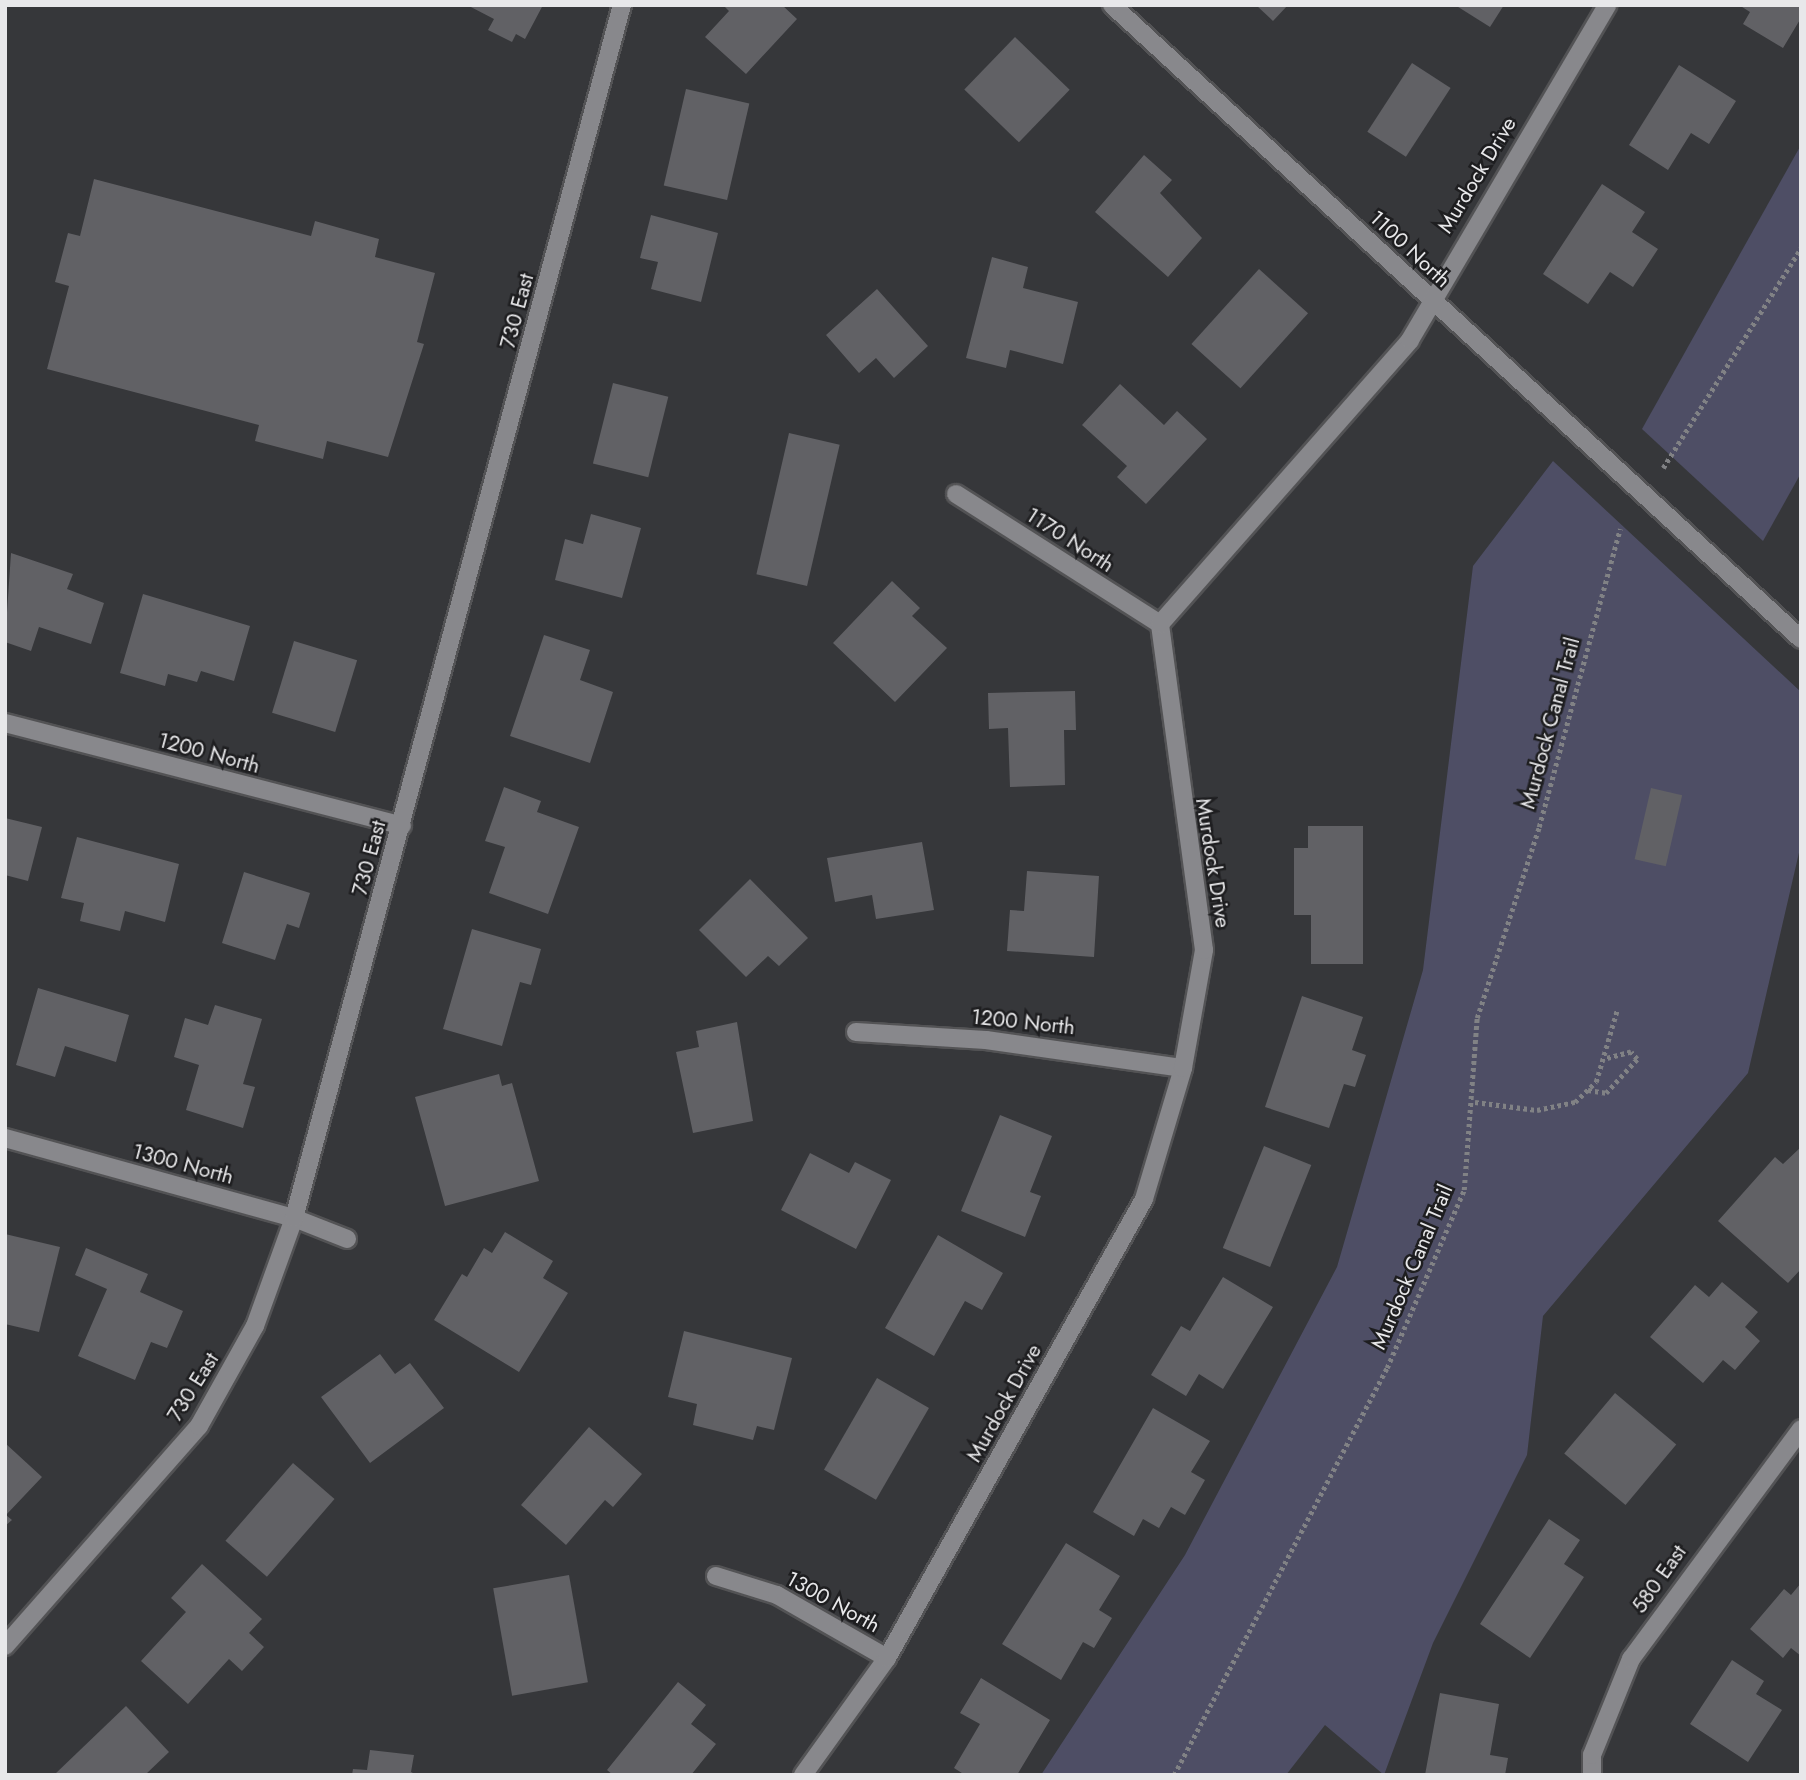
<!DOCTYPE html>
<style>
body{margin:0}
#map{position:relative;width:1806px;height:1780px;overflow:hidden;background:#36373a;font-family:Jost,sans-serif}
div>[style]{position:absolute}
.green>*{inset:0;background:#4e4e65}
.building>*{inset:0;background:#616165;transform-origin:0 0}
.path>*{height:4.5px;margin-top:-2.25px;transform-origin:0;background:repeating-linear-gradient(90deg,#818285 0 3.5px,transparent 0 7px)}
.roads{filter:drop-shadow(2px 0 #535355) drop-shadow(-2px 0 #535355) drop-shadow(0 2px #535355) drop-shadow(0 -2px #535355)}
.minor>*{height:18px;margin:-9px;padding:0 9px;transform-origin:9px;border-radius:9px;background:#88888c}
span{translate:-50% -50%;white-space:nowrap;text-align:center;line-height:1.15;-webkit-text-stroke:5px #1e1e20;paint-order:stroke}
.street-label{font-size:21px;color:#e8e8ea}
.frame{position:absolute;inset:0;border:7px solid #e8e8ea;pointer-events:none}
</style>
<div id="map">
<div class="green">
<i style="clip-path:polygon(1801px 145px,1801px 473px,1763px 541px,1642px 429px)"></i>
<i style="clip-path:polygon(1553px 461px,1801px 692px,1801px 844px,1748px 1073px,1543px 1316px,1527px 1455px,1433px 1643px,1384px 1775px,1325px 1725px,1286px 1775px,1041px 1775px,1185px 1555px,1337px 1267px,1423px 970px,1473px 566px)"></i>
</div>
<div class="building">
<i style="clip-path:polygon(467px 5px,543px 5px,525px 39px,516px 34px,512px 42px,488px 30px,494px 19px)"></i>
<i style="clip-path:polygon(723px 5px,782px 5px,797px 19px,746px 74px,705px 37px,729px 11px)"></i>
<i style="clip-path:polygon(1256px 5px,1288px 5px,1273px 21px)"></i>
<i style="clip-path:polygon(1455px 5px,1504px 5px,1490px 27px)"></i>
<i style="clip-path:polygon(1739px 5px,1801px 5px,1801px 18px,1783px 48px,1743px 24px,1750px 12px)"></i>
<i style="left:1015px;top:37px;width:76px;height:73px;rotate:44deg"></i>
<i style="left:1412px;top:63px;width:46px;height:82px;rotate:33deg"></i>
<i style="clip-path:polygon(1679px 65px,1736px 101px,1709px 144px,1691px 133px,1668px 170px,1629px 145px)"></i>
<i style="left:686px;top:89px;width:65px;height:99px;rotate:13deg"></i>
<i style="clip-path:polygon(1144px 155px,1172px 180px,1160px 193px,1202px 238px,1168px 277px,1095px 212px)"></i>
<i style="clip-path:polygon(94px 179px,311px 236px,315px 221px,379px 239px,375px 257px,435px 273px,417px 342px,424px 344px,388px 457px,327px 441px,323px 459px,255px 441px,259px 425px,47px 369px,69px 286px,55px 282px,68px 233px,80px 236px)"></i>
<i style="clip-path:polygon(1602px 184px,1645px 212px,1632px 232px,1658px 249px,1633px 287px,1610px 272px,1588px 304px,1543px 274px)"></i>
<i style="clip-path:polygon(651px 215px,718px 233px,701px 302px,651px 289px,658px 262px,640px 258px)"></i>
<i style="clip-path:polygon(992px 257px,1028px 267px,1023px 288px,1078px 302px,1063px 364px,1010px 350px,1006px 368px,966px 358px)"></i>
<i style="left:1259px;top:269px;width:66px;height:101px;rotate:42deg"></i>
<i style="clip-path:polygon(877px 289px,928px 346px,894px 378px,876px 358px,859px 373px,826px 335px)"></i>
<i style="left:613px;top:383px;width:57px;height:83px;rotate:14deg"></i>
<i style="clip-path:polygon(1120px 384px,1164px 425px,1177px 411px,1207px 439px,1146px 504px,1117px 477px,1127px 466px,1082px 425px)"></i>
<i style="left:789px;top:433px;width:52px;height:145px;rotate:13deg"></i>
<i style="clip-path:polygon(591px 514px,641px 528px,622px 598px,555px 580px,565px 539px,583px 544px)"></i>
<i style="clip-path:polygon(11px 553px,73px 574px,67px 589px,104px 603px,91px 644px,39px 627px,31px 651px,5px 642px)"></i>
<i style="clip-path:polygon(892px 581px,920px 608px,912px 616px,947px 648px,895px 702px,833px 643px)"></i>
<i style="clip-path:polygon(143px 594px,250px 626px,234px 681px,201px 671px,197px 682px,168px 674px,165px 686px,120px 673px)"></i>
<i style="clip-path:polygon(544px 635px,590px 650px,580px 680px,613px 692px,590px 763px,510px 736px)"></i>
<i style="left:294px;top:641px;width:66px;height:75px;rotate:17deg"></i>
<i style="clip-path:polygon(1075px 691px,1076px 730px,1064px 730px,1065px 785px,1010px 787px,1008px 728px,989px 729px,988px 693px)"></i>
<i style="clip-path:polygon(504px 787px,541px 801px,537px 812px,579px 827px,548px 914px,489px 893px,505px 847px,485px 841px)"></i>
<i style="left:1651px;top:788px;width:32px;height:73px;rotate:13deg"></i>
<i style="clip-path:polygon(5px 818px,42px 827px,28px 881px,5px 875px)"></i>
<i style="clip-path:polygon(1308px 826px,1363px 826px,1363px 964px,1311px 964px,1311px 915px,1294px 915px,1294px 848px,1308px 848px)"></i>
<i style="clip-path:polygon(77px 837px,179px 864px,165px 922px,125px 911px,120px 931px,80px 921px,84px 903px,61px 898px)"></i>
<i style="clip-path:polygon(922px 842px,934px 910px,876px 919px,872px 895px,835px 902px,827px 858px)"></i>
<i style="clip-path:polygon(1027px 871px,1099px 876px,1094px 957px,1007px 951px,1010px 910px,1024px 911px)"></i>
<i style="clip-path:polygon(244px 872px,310px 893px,299px 928px,287px 924px,275px 960px,222px 943px)"></i>
<i style="clip-path:polygon(750px 879px,808px 938px,779px 966px,768px 956px,746px 977px,699px 930px)"></i>
<i style="clip-path:polygon(472px 929px,541px 949px,531px 985px,520px 982px,502px 1046px,443px 1029px)"></i>
<i style="clip-path:polygon(38px 988px,129px 1015px,116px 1062px,65px 1046px,55px 1077px,16px 1065px)"></i>
<i style="clip-path:polygon(1302px 996px,1363px 1017px,1352px 1050px,1366px 1055px,1355px 1087px,1344px 1084px,1329px 1128px,1265px 1107px)"></i>
<i style="clip-path:polygon(215px 1005px,262px 1019px,243px 1084px,255px 1087px,243px 1128px,186px 1110px,199px 1065px,174px 1057px,185px 1018px,208px 1025px)"></i>
<i style="clip-path:polygon(737px 1022px,753px 1121px,693px 1133px,676px 1052px,699px 1047px,696px 1031px)"></i>
<i style="clip-path:polygon(499px 1074px,502px 1086px,512px 1083px,539px 1181px,445px 1206px,415px 1097px)"></i>
<i style="clip-path:polygon(1000px 1115px,1052px 1136px,1030px 1192px,1041px 1196px,1025px 1237px,961px 1211px)"></i>
<i style="left:1264px;top:1146px;width:51px;height:110px;rotate:22deg"></i>
<i style="clip-path:polygon(1801px 1147px,1801px 1269px,1788px 1283px,1718px 1221px,1775px 1157px,1783px 1164px)"></i>
<i style="clip-path:polygon(810px 1153px,849px 1173px,855px 1162px,891px 1180px,856px 1249px,781px 1210px)"></i>
<i style="clip-path:polygon(505px 1232px,553px 1261px,543px 1278px,568px 1293px,519px 1372px,434px 1320px,462px 1274px,467px 1277px,484px 1248px,492px 1253px)"></i>
<i style="clip-path:polygon(5px 1234px,60px 1247px,39px 1332px,5px 1324px)"></i>
<i style="clip-path:polygon(938px 1235px,1003px 1273px,982px 1310px,965px 1301px,934px 1356px,885px 1328px)"></i>
<i style="clip-path:polygon(86px 1248px,148px 1274px,140px 1292px,183px 1311px,167px 1348px,151px 1342px,135px 1380px,78px 1356px,107px 1289px,75px 1275px)"></i>
<i style="clip-path:polygon(1223px 1277px,1273px 1307px,1223px 1389px,1199px 1374px,1186px 1396px,1151px 1375px,1181px 1326px,1190px 1331px)"></i>
<i style="clip-path:polygon(1722px 1282px,1758px 1312px,1745px 1327px,1760px 1341px,1735px 1370px,1723px 1360px,1703px 1383px,1650px 1337px,1695px 1285px,1709px 1297px)"></i>
<i style="clip-path:polygon(684px 1331px,792px 1358px,774px 1430px,757px 1426px,753px 1440px,693px 1425px,697px 1404px,668px 1397px)"></i>
<i style="clip-path:polygon(380px 1354px,395px 1374px,410px 1363px,444px 1408px,370px 1463px,321px 1397px)"></i>
<i style="left:877px;top:1378px;width:60px;height:106px;rotate:30deg"></i>
<i style="left:1615px;top:1393px;width:80px;height:79px;rotate:40deg"></i>
<i style="clip-path:polygon(1153px 1408px,1210px 1441px,1191px 1472px,1205px 1480px,1185px 1515px,1171px 1507px,1159px 1528px,1143px 1519px,1134px 1536px,1093px 1512px)"></i>
<i style="clip-path:polygon(589px 1427px,642px 1474px,613px 1507px,605px 1500px,566px 1545px,521px 1505px)"></i>
<i style="clip-path:polygon(5px 1443px,42px 1477px,6px 1515px,12px 1520px,5px 1526px)"></i>
<i style="left:293px;top:1463px;width:55px;height:103px;rotate:41deg"></i>
<i style="clip-path:polygon(1549px 1519px,1580px 1540px,1564px 1564px,1584px 1577px,1530px 1658px,1480px 1624px)"></i>
<i style="clip-path:polygon(1066px 1543px,1120px 1576px,1099px 1610px,1112px 1618px,1094px 1648px,1083px 1642px,1061px 1680px,1002px 1644px)"></i>
<i style="clip-path:polygon(202px 1564px,262px 1619px,249px 1633px,264px 1647px,242px 1671px,229px 1659px,188px 1704px,141px 1661px,186px 1612px,171px 1598px)"></i>
<i style="left:569px;top:1575px;width:109px;height:77px;rotate:80deg"></i>
<i style="clip-path:polygon(1801px 1583px,1801px 1656px,1791px 1648px,1783px 1658px,1750px 1629px,1784px 1589px,1791px 1595px)"></i>
<i style="clip-path:polygon(1732px 1660px,1764px 1681px,1756px 1694px,1782px 1710px,1748px 1762px,1690px 1724px)"></i>
<i style="clip-path:polygon(981px 1678px,1050px 1720px,1017px 1775px,965px 1775px,954px 1768px,980px 1724px,960px 1713px)"></i>
<i style="clip-path:polygon(678px 1682px,706px 1705px,691px 1724px,716px 1744px,691px 1775px,613px 1775px,607px 1770px)"></i>
<i style="clip-path:polygon(1440px 1693px,1499px 1704px,1490px 1755px,1508px 1758px,1505px 1775px,1425px 1775px)"></i>
<i style="clip-path:polygon(126px 1706px,169px 1752px,145px 1775px,54px 1775px)"></i>
<i style="clip-path:polygon(370px 1750px,414px 1755px,411px 1772px,417px 1775px,352px 1775px,353px 1769px,367px 1770px)"></i>
</div>
<div class="path">
<i style="left:1663px;top:468px;width:260px;rotate:-57.9deg"></i>
<i style="left:1588px;top:1090px;width:18px;rotate:9deg"></i>
<i style="left:1606px;top:1093px;width:46px;rotate:-47.6deg"></i>
<i style="left:1637px;top:1059px;width:9px;rotate:-131deg"></i>
<i style="left:1631px;top:1052px;width:27px;rotate:165deg"></i>
<i style="left:1475px;top:1102px;width:63px;rotate:7.4deg"></i>
<i style="left:1537px;top:1110px;width:39px;rotate:-12deg"></i>
<i style="left:1575px;top:1102px;width:29px;rotate:-44deg"></i>
<i style="left:1596px;top:1082px;width:75px;rotate:-73.7deg"></i>
<i style="left:1174px;top:1775px;width:459px;rotate:-62.4deg"></i>
<i style="left:1387px;top:1368px;width:194px;rotate:-66.6deg"></i>
<i style="left:1464px;top:1190px;width:172px;rotate:-85.7deg"></i>
<i style="left:1477px;top:1018px;width:201px;rotate:-72deg"></i>
<i style="left:1539px;top:827px;width:309px;rotate:-74.8deg"></i>
</div>
<div class="roads">
<div class="minor">
<i style="left:1112px;top:5px;width:936px;rotate:42.62deg"></i>
<i style="left:956px;top:494px;width:242px;rotate:32.5deg"></i>
<i style="left:5px;top:723px;width:410px;rotate:14.5deg"></i>
<i style="left:856px;top:1032px;width:130px;rotate:3.5deg"></i>
<i style="left:986px;top:1040px;width:199px;rotate:8.1deg"></i>
<i style="left:5px;top:1138px;width:300px;rotate:15.5deg"></i>
<i style="left:294px;top:1218px;width:57px;rotate:21.6deg"></i>
<i style="left:716px;top:1576px;width:64px;rotate:17.3deg"></i>
<i style="left:777px;top:1595px;width:127px;rotate:29.8deg"></i>
<i style="left:5px;top:1646px;width:293px;rotate:-48.6deg"></i>
<i style="left:199px;top:1426px;width:115px;rotate:-60.8deg"></i>
<i style="left:255px;top:1326px;width:115px;rotate:-70.1deg"></i>
<i style="left:294px;top:1218px;width:1257px;rotate:-74.87deg"></i>
<i style="left:803px;top:1775px;width:144px;rotate:-54.3deg"></i>
<i style="left:887px;top:1658px;width:526px;rotate:-60.75deg"></i>
<i style="left:1144px;top:1199px;width:137px;rotate:-73.4deg"></i>
<i style="left:1183px;top:1068px;width:120px;rotate:-79.9deg"></i>
<i style="left:1204px;top:950px;width:329px;rotate:-97.7deg"></i>
<i style="left:1160px;top:624px;width:378px;rotate:-48.6deg"></i>
<i style="left:1410px;top:340px;width:389px;rotate:-59.5deg"></i>
<i style="left:1592px;top:1775px;width:20px;rotate:-90deg"></i>
<i style="left:1592px;top:1755px;width:104px;rotate:-67.9deg"></i>
<i style="left:1631px;top:1659px;width:286px;rotate:-53.5deg"></i>
</div>
</div>
<div class="street-label">
<span style="left:1477px;top:175px;rotate:-59deg">Murdock Drive</span>
<span style="left:1410px;top:249px;rotate:43deg">1100 North</span>
<span style="left:517px;top:311px;rotate:-75deg">730 East</span>
<span style="left:1070px;top:540px;rotate:33deg">1170 North</span>
<span style="left:1550px;top:723px;rotate:-75deg">Murdock Canal Trail</span>
<span style="left:209px;top:753px;rotate:15deg">1200 North</span>
<span style="left:369px;top:858px;rotate:-75deg">730 East</span>
<span style="left:1213px;top:863px;rotate:81deg">Murdock Drive</span>
<span style="left:1023px;top:1022px;rotate:6deg">1200 North</span>
<span style="left:183px;top:1164px;rotate:15deg">1300 North</span>
<span style="left:1412px;top:1267px;rotate:-67deg">Murdock Canal Trail</span>
<span style="left:193px;top:1387px;rotate:-58deg">730 East</span>
<span style="left:1004px;top:1403px;rotate:-61deg">Murdock Drive</span>
<span style="left:1659px;top:1579px;rotate:-55deg">580 East</span>
<span style="left:833px;top:1602px;rotate:29deg">1300 North</span>
</div>
<div class="frame"></div>
</div>
